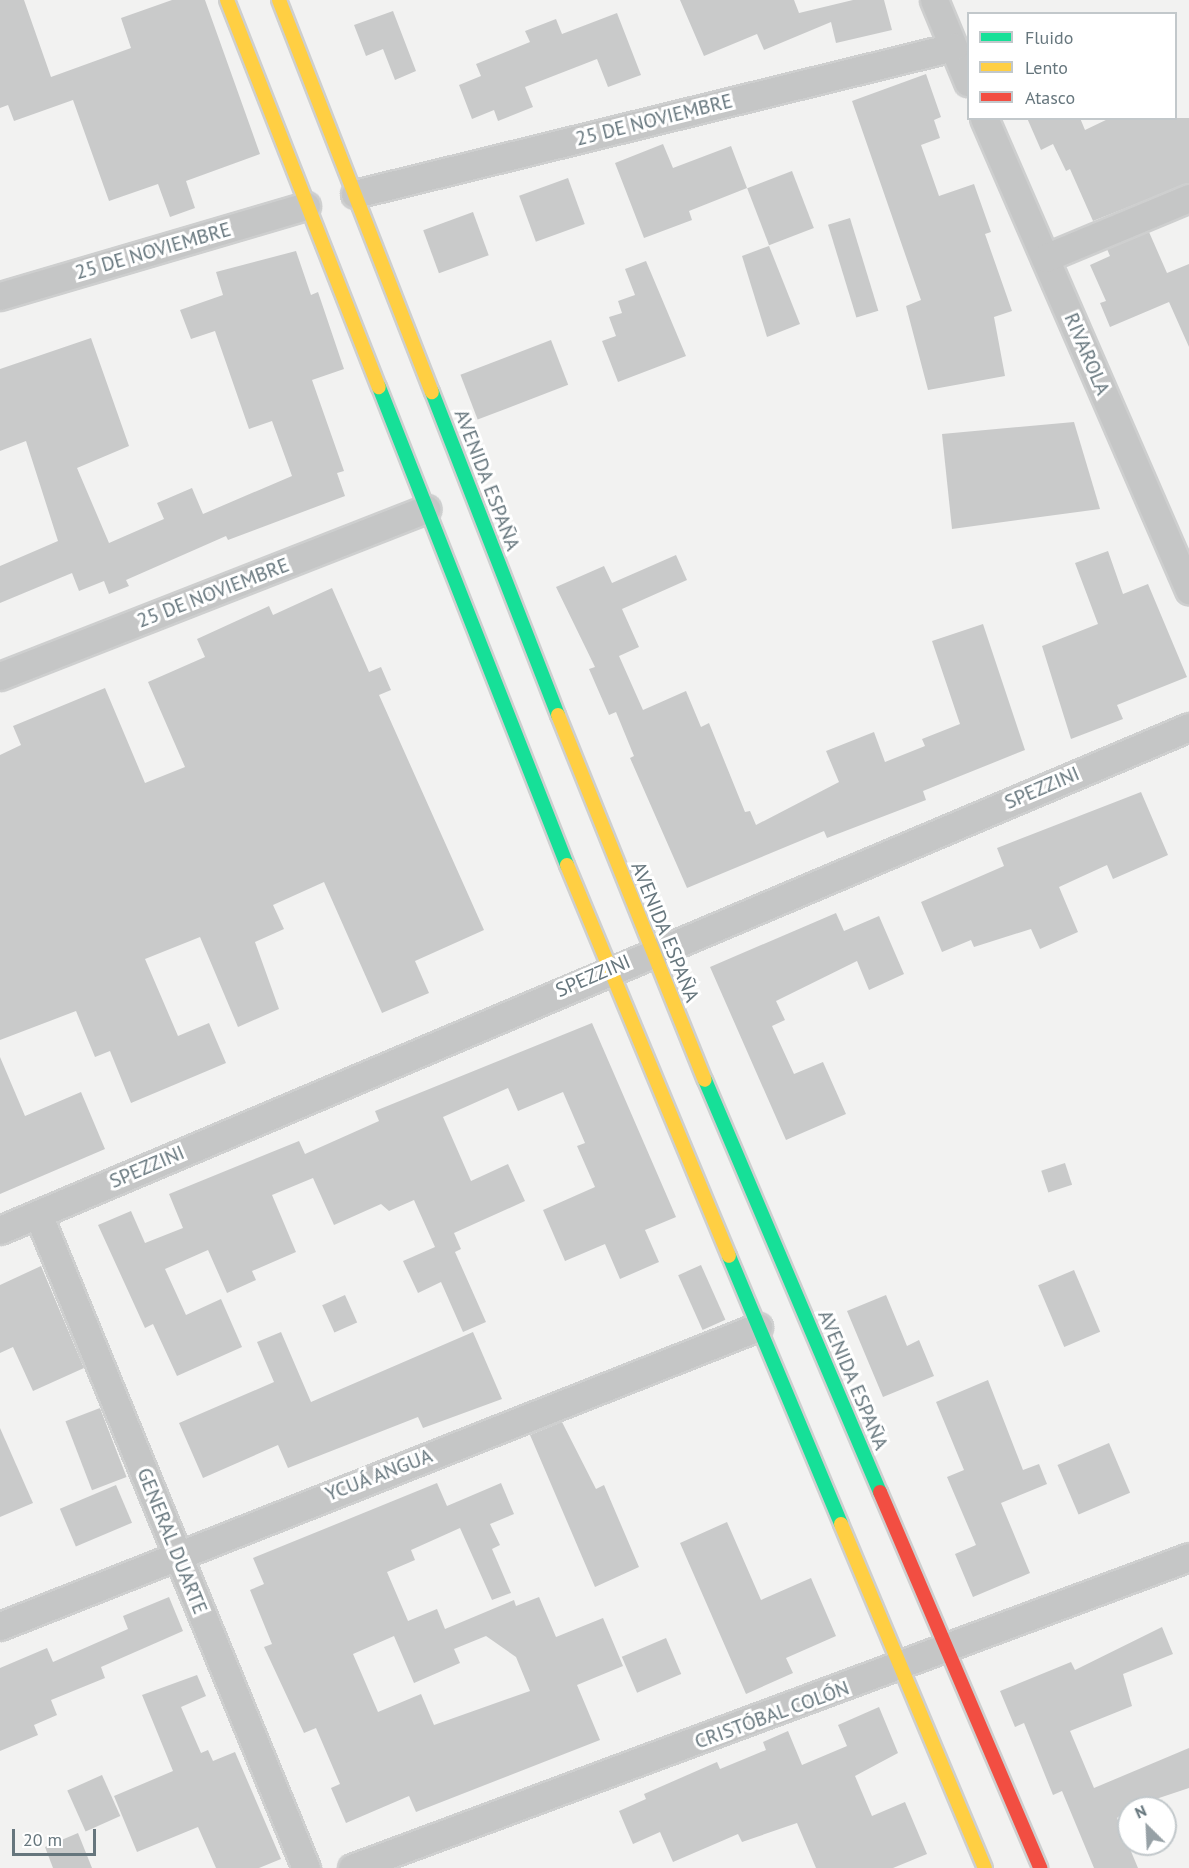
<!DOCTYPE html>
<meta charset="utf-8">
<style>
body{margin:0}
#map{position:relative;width:1189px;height:1868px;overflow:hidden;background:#f2f2f1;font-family:"PT Sans",sans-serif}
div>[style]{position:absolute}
.building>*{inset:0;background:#c9caca;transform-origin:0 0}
.roads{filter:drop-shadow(2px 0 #cecfcf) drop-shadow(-2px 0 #cecfcf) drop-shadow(0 2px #cecfcf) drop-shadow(0 -2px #cecfcf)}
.street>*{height:27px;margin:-13.5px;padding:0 13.5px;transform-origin:13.5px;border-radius:13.5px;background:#c5c6c6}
.fast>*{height:14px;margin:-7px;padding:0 7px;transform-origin:7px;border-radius:7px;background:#16e098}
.slow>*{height:14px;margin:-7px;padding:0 7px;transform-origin:7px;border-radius:7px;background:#ffcf43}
.jam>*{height:14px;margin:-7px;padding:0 7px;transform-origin:7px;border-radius:7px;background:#f24e42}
span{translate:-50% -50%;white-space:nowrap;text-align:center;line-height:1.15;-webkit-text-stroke:6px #fff;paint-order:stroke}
.street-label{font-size:20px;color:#66767d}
.legend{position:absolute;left:967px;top:12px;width:210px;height:108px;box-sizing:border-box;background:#fff;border:2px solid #c2c8cb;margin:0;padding:8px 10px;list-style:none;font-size:18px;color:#66767d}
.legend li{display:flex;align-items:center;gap:12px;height:30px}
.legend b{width:30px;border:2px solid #c2c8cb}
.north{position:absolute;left:1117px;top:1796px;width:60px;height:60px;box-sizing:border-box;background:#fff;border:2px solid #c2c8cb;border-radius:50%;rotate:336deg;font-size:16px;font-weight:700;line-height:24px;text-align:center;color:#66767d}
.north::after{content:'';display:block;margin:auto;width:21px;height:27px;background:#97a1a6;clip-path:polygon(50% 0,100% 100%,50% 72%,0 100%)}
.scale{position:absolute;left:12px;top:1829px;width:84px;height:27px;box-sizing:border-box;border:3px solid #66767d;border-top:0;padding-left:8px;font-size:18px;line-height:21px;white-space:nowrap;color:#66767d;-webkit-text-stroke:4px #fff;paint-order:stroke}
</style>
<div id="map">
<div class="building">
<i style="clip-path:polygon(0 0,24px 0,51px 77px,131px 48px,121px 18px,172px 0,205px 0,260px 154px,186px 181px,195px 208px,170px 217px,158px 184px,109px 201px,73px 100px,14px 121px,8px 105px,0 108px)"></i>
<i style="clip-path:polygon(680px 0,794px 0,799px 13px,853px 0,884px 0,892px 30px,836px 43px,831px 22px,764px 50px,757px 34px,704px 56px)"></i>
<i style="clip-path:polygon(393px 11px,416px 71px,395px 80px,383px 49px,366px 56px,354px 25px)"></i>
<i style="clip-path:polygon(617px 13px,641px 75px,608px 87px,597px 59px,525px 87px,533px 107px,498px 121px,494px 110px,472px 119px,459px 85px,481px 76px,476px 64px,530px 42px,525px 31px,556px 19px,562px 34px)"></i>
<i style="clip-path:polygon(926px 74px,941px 117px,934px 120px,940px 138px,921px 145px,939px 196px,974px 184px,991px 232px,985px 234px,1012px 311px,994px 317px,1005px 376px,928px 390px,906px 306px,921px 300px,852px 101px)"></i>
<i style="clip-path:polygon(1027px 118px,1080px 118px,1085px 130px,1110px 118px,1189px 118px,1189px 183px,1093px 221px,1070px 169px,1066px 171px,1053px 144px,1041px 150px)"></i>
<i style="clip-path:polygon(663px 144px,673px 168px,731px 146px,747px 188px,689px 211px,692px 220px,644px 238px,615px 163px)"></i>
<i style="left:792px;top:171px;width:61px;height:48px;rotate:69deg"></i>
<i style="left:568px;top:178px;width:49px;height:52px;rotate:70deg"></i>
<i style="left:473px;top:212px;width:46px;height:53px;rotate:70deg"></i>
<i style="left:850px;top:218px;width:97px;height:23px;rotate:73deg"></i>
<i style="clip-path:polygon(1149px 232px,1167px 273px,1189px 264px,1189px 347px,1169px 302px,1110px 327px,1100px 303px,1106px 301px,1090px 265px,1110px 256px,1107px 249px)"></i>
<i style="clip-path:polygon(769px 246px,800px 324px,767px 337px,742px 256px)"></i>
<i style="clip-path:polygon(296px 251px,311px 295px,318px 292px,344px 369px,312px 380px,344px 471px,337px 473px,345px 496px,228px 540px,226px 536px,126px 580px,129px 586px,109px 594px,104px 581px,79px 591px,72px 573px,0 603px,0 566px,58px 541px,26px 441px,0 451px,0 369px,91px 338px,129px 446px,77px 468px,109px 543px,164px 519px,157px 503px,192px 488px,203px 514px,292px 476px,272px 421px,249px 429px,215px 331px,191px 339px,180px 310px,223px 295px,216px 272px)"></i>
<i style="clip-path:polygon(646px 261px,686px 356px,618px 382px,602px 341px,616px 336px,609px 317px,622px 313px,618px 301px,635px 295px,625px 269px)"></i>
<i style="left:551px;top:340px;width:48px;height:97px;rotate:69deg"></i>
<i style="clip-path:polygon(1074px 422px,1100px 509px,952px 529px,942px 434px)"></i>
<i style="clip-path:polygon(1108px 551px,1123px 594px,1148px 584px,1187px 677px,1117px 705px,1123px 719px,1071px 739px,1042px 646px,1098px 624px,1075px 563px)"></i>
<i style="clip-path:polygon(676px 555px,687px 580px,622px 609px,639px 647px,619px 656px,643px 710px,686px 691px,701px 727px,709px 723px,745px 812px,750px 811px,756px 825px,839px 782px,826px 751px,874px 732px,885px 762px,925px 746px,922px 739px,960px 724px,932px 641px,983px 624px,1025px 750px,923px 791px,926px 800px,827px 838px,824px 831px,687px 888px,630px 758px,634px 756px,616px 712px,609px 715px,589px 669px,595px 667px,556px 587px,604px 566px,612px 583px)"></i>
<i style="clip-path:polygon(332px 588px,369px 672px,381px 667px,391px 690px,379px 695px,484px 930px,415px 961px,429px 993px,382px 1013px,324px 882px,273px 905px,284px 929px,255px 942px,279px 1009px,238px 1027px,200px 937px,145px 959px,178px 1036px,209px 1023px,226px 1063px,131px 1103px,110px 1051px,95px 1057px,76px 1011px,0 1040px,0 755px,21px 745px,13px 726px,105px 688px,145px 783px,185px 767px,148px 682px,205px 657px,197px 639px,269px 606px,273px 615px)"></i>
<i style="clip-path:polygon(1141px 792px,1168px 855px,1113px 879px,1107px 865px,1059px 887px,1078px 932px,1040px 949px,1031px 929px,974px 947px,971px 940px,942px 952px,921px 902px,1004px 866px,997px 848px)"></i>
<i style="clip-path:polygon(836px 913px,844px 931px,879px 916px,904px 974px,869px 990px,857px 961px,776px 1001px,785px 1020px,772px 1026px,794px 1074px,823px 1062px,846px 1114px,786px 1140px,710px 967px)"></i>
<i style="clip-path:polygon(592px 1023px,676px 1217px,645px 1230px,659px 1262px,620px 1279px,605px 1244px,565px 1261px,543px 1210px,595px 1187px,577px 1146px,585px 1143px,563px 1092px,518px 1111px,508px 1088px,443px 1117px,471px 1181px,508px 1164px,525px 1201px,454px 1233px,461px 1249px,455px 1252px,486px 1322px,463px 1332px,441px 1282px,418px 1293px,403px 1261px,435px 1247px,414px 1200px,389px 1211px,381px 1204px,334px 1225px,313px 1178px,272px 1195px,296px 1252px,252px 1271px,256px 1280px,227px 1293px,208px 1250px,165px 1269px,186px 1315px,221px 1299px,242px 1347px,177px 1376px,153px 1324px,145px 1328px,98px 1225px,131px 1211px,145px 1243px,183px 1228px,169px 1194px,299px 1141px,305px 1154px,379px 1121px,375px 1111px)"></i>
<i style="clip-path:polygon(0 1057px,25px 1116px,81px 1092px,105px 1149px,0 1194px)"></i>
<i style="left:1065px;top:1163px;width:23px;height:25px;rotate:72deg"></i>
<i style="left:701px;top:1265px;width:60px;height:25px;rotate:66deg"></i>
<i style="clip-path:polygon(41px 1266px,84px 1368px,33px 1391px,13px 1347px,0 1353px,0 1285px)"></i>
<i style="left:1074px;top:1270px;width:67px;height:39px;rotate:67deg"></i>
<i style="left:345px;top:1295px;width:30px;height:25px;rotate:66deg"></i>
<i style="clip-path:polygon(886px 1295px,907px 1346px,919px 1340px,934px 1376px,883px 1397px,847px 1311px)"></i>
<i style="clip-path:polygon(281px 1332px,311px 1402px,473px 1332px,502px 1399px,423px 1428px,418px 1417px,288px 1468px,278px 1445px,203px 1478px,179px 1423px,274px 1382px,257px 1342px)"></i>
<i style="clip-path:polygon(988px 1380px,1023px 1470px,1039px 1464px,1047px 1484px,1001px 1503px,1030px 1573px,973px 1597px,955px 1554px,976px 1545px,947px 1477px,964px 1470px,936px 1402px)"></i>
<i style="left:100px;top:1408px;width:74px;height:37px;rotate:69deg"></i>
<i style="clip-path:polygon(562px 1422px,596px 1489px,604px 1485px,639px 1567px,595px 1587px,530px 1435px)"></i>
<i style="clip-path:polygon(0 1428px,33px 1503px,0 1517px)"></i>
<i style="left:1109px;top:1443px;width:54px;height:56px;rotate:67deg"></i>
<i style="clip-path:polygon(evenodd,437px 1483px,447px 1506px,501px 1483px,514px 1514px,490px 1524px,500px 1545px,492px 1549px,511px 1593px,492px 1600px,460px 1528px,411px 1550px,415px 1560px,387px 1572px,408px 1621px,437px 1609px,445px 1629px,514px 1600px,516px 1606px,539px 1597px,556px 1637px,603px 1618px,623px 1666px,577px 1685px,600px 1740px,416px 1812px,409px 1796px,346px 1823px,331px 1788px,340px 1784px,316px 1728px,304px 1733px,264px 1647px,272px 1644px,250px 1590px,264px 1584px,253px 1558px,437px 1483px,394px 1636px,414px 1683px,460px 1663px,454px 1649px,486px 1636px,516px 1657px,530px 1691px,434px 1725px,421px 1694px,378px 1712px,353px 1654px,394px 1636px)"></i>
<i style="left:116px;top:1485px;width:41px;height:61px;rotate:67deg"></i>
<i style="clip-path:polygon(727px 1522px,761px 1600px,811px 1578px,836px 1636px,786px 1658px,793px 1673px,746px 1694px,680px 1543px)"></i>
<i style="clip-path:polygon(169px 1597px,183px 1631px,101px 1667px,105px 1678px,51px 1700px,57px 1715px,34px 1725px,38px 1735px,0 1751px,0 1668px,47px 1648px,53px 1662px,128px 1629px,123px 1616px)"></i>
<i style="clip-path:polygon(1162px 1627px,1173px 1654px,1123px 1674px,1132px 1706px,1070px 1731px,1094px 1788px,1189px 1748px,1189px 1788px,1129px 1808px,1117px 1818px,1138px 1868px,1094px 1868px,1062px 1791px,1053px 1795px,1024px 1723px,1015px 1727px,1000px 1691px,1071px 1662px,1075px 1670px)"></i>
<i style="left:666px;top:1638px;width:39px;height:48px;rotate:67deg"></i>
<i style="clip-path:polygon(197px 1675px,206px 1696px,181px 1707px,201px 1753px,208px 1750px,213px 1761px,235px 1752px,281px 1859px,259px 1868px,216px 1868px,198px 1827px,137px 1852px,114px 1796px,173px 1771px,142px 1695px)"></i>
<i style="clip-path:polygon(879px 1707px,898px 1753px,855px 1776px,872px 1816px,905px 1802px,927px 1854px,893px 1868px,816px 1868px,797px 1823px,742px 1842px,738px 1834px,673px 1862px,660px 1832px,633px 1844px,619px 1811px,646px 1799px,644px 1794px,717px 1762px,720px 1769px,766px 1750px,763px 1742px,788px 1731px,802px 1765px,847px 1746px,838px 1725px)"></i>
<i style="left:102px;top:1775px;width:45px;height:38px;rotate:66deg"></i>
<i style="clip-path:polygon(78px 1833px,92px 1868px,53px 1868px,45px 1847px)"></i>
</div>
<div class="roads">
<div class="street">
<i style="left:934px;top:0;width:89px;rotate:67.5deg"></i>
<i style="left:984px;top:118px;width:515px;rotate:66.52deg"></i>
<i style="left:355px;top:194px;width:616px;rotate:-13.81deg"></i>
<i style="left:1045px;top:258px;width:156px;rotate:-22.6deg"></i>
<i style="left:0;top:296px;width:319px;rotate:-16.4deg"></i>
<i style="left:0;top:676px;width:458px;rotate:-21.4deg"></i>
<i style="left:38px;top:1214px;width:707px;rotate:67.72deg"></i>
<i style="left:0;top:1230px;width:1291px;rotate:-22.93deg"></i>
<i style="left:0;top:1626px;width:815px;rotate:-21.53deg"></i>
<i style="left:352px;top:1868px;width:893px;rotate:-20.38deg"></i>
</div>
<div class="fast">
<i style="left:379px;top:387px;width:514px;rotate:68.53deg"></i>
<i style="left:432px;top:392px;width:347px;rotate:68.7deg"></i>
<i style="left:705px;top:1080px;width:448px;rotate:67deg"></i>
<i style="left:729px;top:1256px;width:290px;rotate:67.3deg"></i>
</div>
<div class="slow">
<i style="left:227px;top:0;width:416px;rotate:68.6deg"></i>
<i style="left:279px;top:0;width:421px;rotate:68.7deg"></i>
<i style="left:558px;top:715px;width:393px;rotate:68.1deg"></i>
<i style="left:567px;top:865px;width:423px;rotate:67.5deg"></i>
<i style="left:841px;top:1524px;width:373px;rotate:67.3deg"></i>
</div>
<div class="jam">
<i style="left:880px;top:1492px;width:409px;rotate:66.9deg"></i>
</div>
</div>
<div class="street-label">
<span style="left:654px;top:120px;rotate:-14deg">25 DE NOVIEMBRE</span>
<span style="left:153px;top:251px;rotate:-16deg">25 DE NOVIEMBRE</span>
<span style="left:1087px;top:354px;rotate:67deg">RIVAROLA</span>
<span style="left:487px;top:480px;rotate:69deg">AVENIDA ESPAÑA</span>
<span style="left:213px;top:593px;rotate:-21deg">25 DE NOVIEMBRE</span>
<span style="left:1042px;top:788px;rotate:-23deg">SPEZZINI</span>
<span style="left:665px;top:932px;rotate:68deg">AVENIDA ESPAÑA</span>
<span style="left:593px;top:976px;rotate:-23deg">SPEZZINI</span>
<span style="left:147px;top:1167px;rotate:-23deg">SPEZZINI</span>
<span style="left:853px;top:1380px;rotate:67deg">AVENIDA ESPAÑA</span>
<span style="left:379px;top:1475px;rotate:-21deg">YCUÁ ANGUA</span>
<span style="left:172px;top:1541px;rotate:68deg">GENERAL DUARTE</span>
<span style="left:772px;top:1715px;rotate:-20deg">CRISTÓBAL COLÓN</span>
</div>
<ul class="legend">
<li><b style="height:8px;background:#16e098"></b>Fluido</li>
<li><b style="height:8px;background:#ffcf43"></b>Lento</li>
<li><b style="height:8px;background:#f24e42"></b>Atasco</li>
</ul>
<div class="north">N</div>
<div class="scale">20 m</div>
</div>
